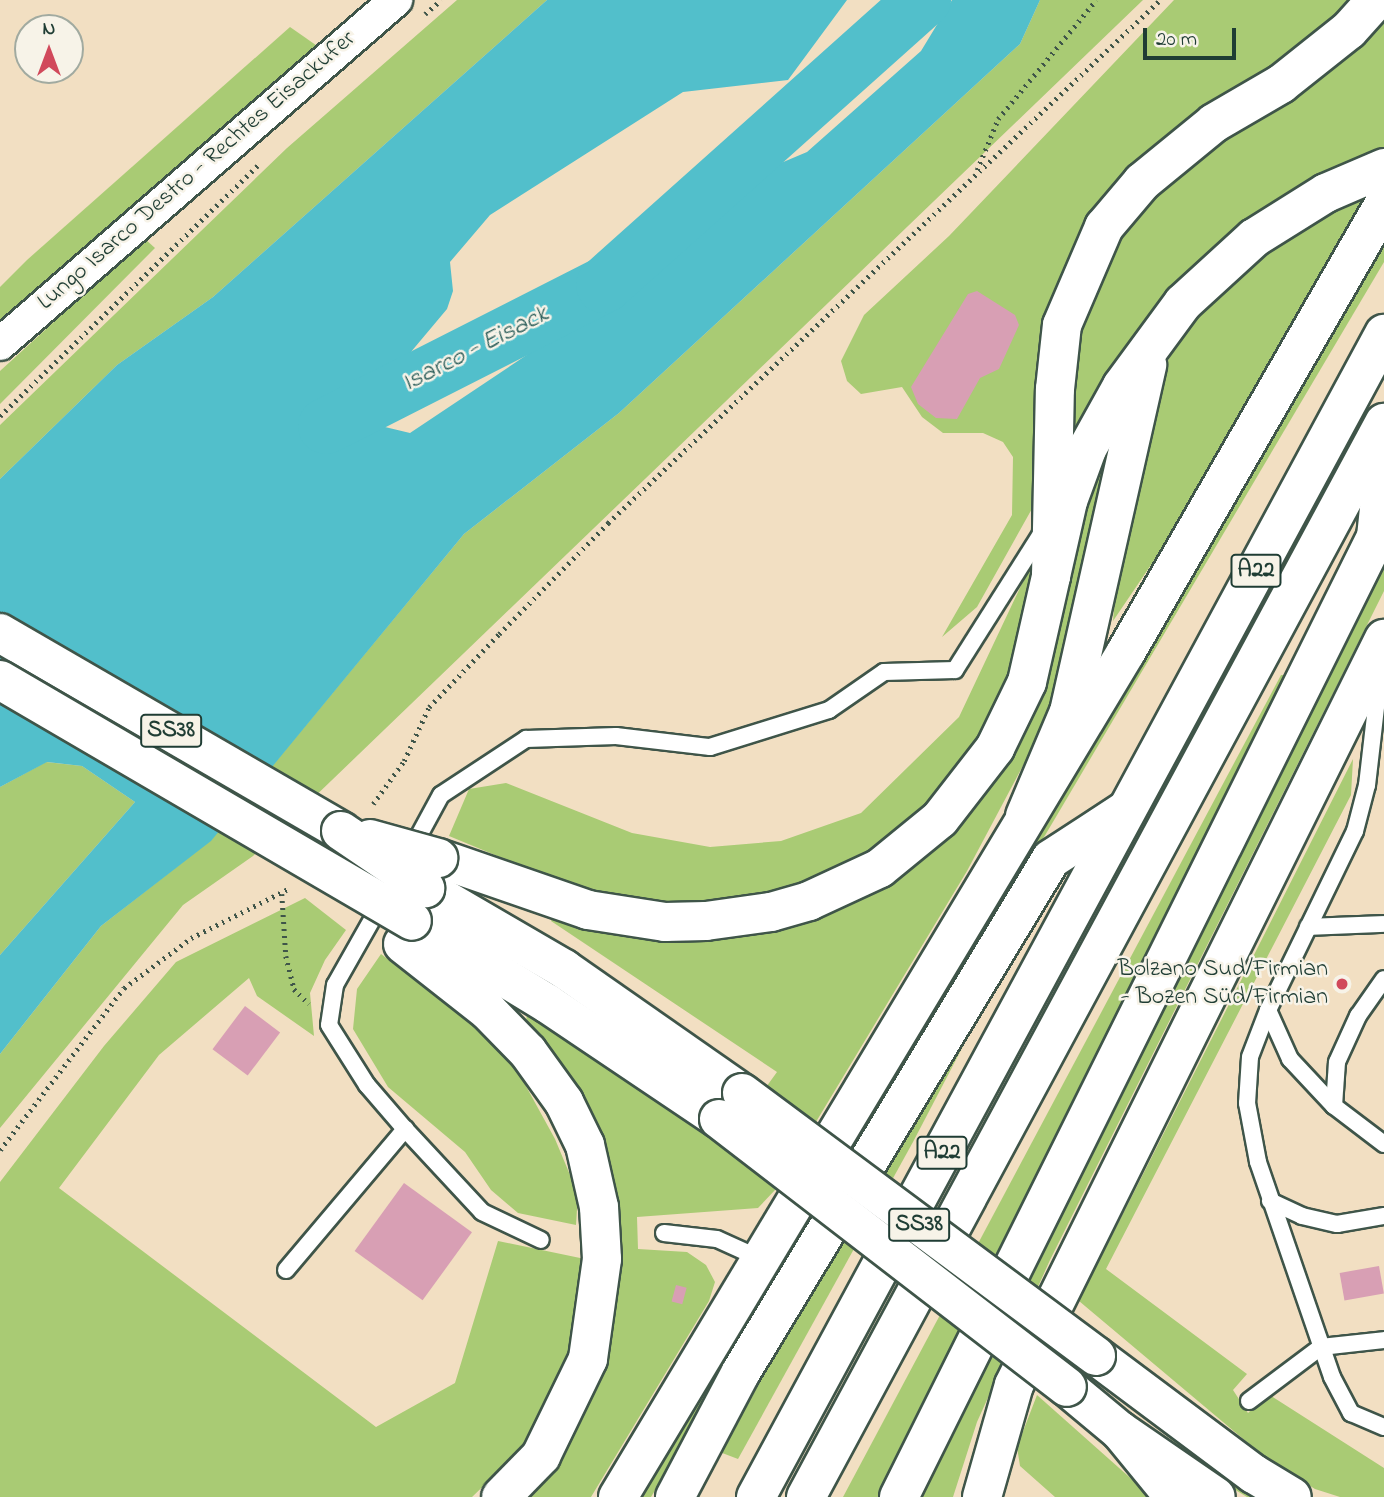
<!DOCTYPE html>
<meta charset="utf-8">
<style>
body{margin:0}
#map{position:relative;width:1384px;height:1497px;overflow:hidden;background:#f2dfc2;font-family:"Indie Flower",sans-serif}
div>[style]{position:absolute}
.green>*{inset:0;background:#a9cb74}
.water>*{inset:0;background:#52bfcb}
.river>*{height:56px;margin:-28px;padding:0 28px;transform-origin:28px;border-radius:28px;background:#52bfcb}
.building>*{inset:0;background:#d89fb4;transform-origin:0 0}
.path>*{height:4.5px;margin-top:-2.25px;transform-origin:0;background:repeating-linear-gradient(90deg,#3f5549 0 2px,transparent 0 7px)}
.roads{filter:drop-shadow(2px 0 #3f5549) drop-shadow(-2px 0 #3f5549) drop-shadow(0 2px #3f5549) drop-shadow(0 -2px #3f5549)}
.service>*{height:16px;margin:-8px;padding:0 8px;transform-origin:8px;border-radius:8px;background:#fff}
.minor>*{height:32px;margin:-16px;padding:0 16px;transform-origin:16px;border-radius:16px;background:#fff}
.primary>*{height:38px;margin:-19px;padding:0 19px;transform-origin:19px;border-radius:19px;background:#fff}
.trunk>*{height:38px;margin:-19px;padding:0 19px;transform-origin:19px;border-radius:19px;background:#fff}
.motorway>*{height:38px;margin:-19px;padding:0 19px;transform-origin:19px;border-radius:19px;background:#fff}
.bridges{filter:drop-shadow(2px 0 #3f5549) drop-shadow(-2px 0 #3f5549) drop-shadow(0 2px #3f5549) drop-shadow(0 -2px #3f5549)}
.trunk-bridge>*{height:38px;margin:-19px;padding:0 19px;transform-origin:19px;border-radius:19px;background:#fff}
.dots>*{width:19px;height:19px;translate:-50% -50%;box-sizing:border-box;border:4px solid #f7f3e8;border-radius:50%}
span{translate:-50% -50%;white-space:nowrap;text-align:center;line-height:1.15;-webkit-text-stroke:5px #f7f3e8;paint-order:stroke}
.shield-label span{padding:2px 5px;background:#f7f3e8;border:2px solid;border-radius:5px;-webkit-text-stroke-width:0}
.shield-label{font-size:23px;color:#1f3d34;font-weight:700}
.street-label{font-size:24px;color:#1f3d34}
.poi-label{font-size:24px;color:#1f3d34}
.right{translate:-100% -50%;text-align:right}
.water-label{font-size:26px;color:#2c5e5a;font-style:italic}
.north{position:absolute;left:14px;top:14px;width:70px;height:70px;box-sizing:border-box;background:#f7f3e8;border:2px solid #a1aaa0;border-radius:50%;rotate:0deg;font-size:19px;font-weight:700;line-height:28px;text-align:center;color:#1f3d34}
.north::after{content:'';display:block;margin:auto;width:24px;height:32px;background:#d1495b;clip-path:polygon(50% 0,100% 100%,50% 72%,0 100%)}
.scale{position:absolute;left:1143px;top:28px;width:93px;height:32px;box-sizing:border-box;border:4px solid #1f3d34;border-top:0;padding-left:9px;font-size:21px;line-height:24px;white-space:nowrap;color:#1f3d34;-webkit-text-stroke:5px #f7f3e8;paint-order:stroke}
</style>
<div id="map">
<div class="green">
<i style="clip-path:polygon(457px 0,547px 0,213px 297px,117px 365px,0 479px,0 425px,287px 148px)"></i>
<i style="clip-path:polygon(1040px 0,1143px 0,253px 856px,183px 905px,0 1128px,0 1054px,101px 926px,211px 840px,464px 534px,619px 413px,1020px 44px)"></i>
<i style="clip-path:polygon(1174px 0,1354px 0,1298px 51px,1201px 111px,1151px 150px,1119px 183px,1088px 229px,1038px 498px,977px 607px,942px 637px,1012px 515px,1013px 457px,1003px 442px,983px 433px,943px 433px,922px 417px,902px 387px,861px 394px,847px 381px,841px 361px,864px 315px,949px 236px)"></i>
<i style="clip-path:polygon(1384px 8px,1384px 165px,1197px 497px,1113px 621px,1118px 565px,1158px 382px,1175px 346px,1269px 214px,1070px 444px,1077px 328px,1116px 232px,1158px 182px)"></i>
<i style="clip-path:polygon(290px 27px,323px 50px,0 325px,0 287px,27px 260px)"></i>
<i style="clip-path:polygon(1384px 224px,1384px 262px,1050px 827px,651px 1497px,629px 1497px)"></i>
<i style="clip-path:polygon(145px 239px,155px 248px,0 404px,0 371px)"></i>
<i style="clip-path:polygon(1102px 465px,1101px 498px,1061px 694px,967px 871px,775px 1190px,758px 1208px,637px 1217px,638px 1249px,687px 1252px,706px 1265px,715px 1282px,709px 1301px,591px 1497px,517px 1497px,612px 1291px,526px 1025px,527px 1011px,723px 1147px,777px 1072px,551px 921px,554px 913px,678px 934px,943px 835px)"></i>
<i style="clip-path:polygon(1035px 556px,1017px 670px,956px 780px,855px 866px,782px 895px,718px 907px,645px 906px,582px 891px,449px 836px,469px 789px,506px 783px,632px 833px,710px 847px,781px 841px,861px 813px,959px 717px)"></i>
<i style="clip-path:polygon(1384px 560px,1384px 591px,1050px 1260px,977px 1422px,953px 1497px,917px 1497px,1177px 983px)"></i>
<i style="clip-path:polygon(1281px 675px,1292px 675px,887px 1497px,843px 1497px)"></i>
<i style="clip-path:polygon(1353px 759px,1351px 795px,1106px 1269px,1247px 1374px,1233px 1390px,1248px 1413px,1268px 1394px,1384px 1468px,1384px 1497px,1340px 1497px,1315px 1489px,1267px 1459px,1079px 1301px)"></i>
<i style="clip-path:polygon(46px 762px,82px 766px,135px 802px,0 955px,0 787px)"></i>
<i style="clip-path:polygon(305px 898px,346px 930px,325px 960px,310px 993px,314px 1036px,257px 996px,249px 978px,159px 1055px,59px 1188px,376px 1427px,455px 1383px,498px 1241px,585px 1259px,575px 1349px,528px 1443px,472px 1497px,0 1497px,0 1182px,104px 1046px,176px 962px)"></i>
<i style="clip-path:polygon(381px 954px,481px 1030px,516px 1068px,555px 1139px,578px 1194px,576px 1225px,518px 1213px,491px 1190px,465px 1152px,388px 1087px,353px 1029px,357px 989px)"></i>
<i style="clip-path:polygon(964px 1026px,970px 1033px,913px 1142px,738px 1459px,717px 1451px)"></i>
<i style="clip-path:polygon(1085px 1370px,1271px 1497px,1247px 1497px,1229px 1486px)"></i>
<i style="clip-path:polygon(1037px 1395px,1136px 1483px,1152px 1497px,1055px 1497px,1020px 1466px,1017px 1447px)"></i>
</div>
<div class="water">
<i style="clip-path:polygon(547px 0,847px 0,788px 80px,683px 92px,490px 215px,450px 262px,453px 291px,447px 309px,400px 365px,385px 427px,410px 433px,606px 302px,736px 182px,807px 152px,921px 51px,952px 0,1040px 0,1020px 44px,619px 413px,464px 534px,211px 841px,101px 926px,0 1054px,0 955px,135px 802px,82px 766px,47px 762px,0 787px,0 479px,117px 365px,213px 297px)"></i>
</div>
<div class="river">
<i style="left:326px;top:426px;width:312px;rotate:-26.9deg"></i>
<i style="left:604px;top:285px;width:428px;rotate:-41.8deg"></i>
</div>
<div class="building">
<i style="clip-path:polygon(977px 291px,1015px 315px,1019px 325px,999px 369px,980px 378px,957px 419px,936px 418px,918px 404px,911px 387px,968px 294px)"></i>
<i style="left:245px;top:1006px;width:44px;height:54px;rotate:37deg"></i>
<i style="left:404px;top:1183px;width:84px;height:84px;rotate:36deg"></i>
<i style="left:1379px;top:1266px;width:28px;height:40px;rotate:80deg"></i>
<i style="left:676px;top:1285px;width:11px;height:17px;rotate:15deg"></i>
</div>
<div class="path">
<i style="left:425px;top:14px;width:21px;rotate:-41deg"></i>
<i style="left:977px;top:170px;width:55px;rotate:-67.6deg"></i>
<i style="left:998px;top:119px;width:154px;rotate:-50.5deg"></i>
<i style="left:0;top:416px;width:363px;rotate:-44.2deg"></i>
<i style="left:373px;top:804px;width:53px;rotate:-54.2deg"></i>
<i style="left:404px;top:761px;width:60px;rotate:-65.2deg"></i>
<i style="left:429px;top:707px;width:101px;rotate:-46.2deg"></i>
<i style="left:499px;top:634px;width:156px;rotate:-45.5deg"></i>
<i style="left:608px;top:523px;width:760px;rotate:-43.45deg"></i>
<i style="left:282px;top:894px;width:62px;rotate:86.3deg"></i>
<i style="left:286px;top:956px;width:34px;rotate:76deg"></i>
<i style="left:294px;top:989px;width:21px;rotate:45deg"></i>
<i style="left:0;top:1150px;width:204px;rotate:-52.6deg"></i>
<i style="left:124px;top:988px;width:84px;rotate:-36.7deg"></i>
<i style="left:191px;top:938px;width:109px;rotate:-26.8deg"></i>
</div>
<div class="roads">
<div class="service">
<i style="left:1380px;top:673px;width:113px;rotate:96.6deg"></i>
<i style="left:1367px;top:785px;width:48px;rotate:104.6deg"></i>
<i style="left:1355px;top:831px;width:199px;rotate:115.9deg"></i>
<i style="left:1268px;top:1010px;width:50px;rotate:111deg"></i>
<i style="left:1250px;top:1057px;width:46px;rotate:93.7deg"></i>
<i style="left:1247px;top:1103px;width:60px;rotate:79.4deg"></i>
<i style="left:1258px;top:1162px;width:227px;rotate:71deg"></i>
<i style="left:1332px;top:1377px;width:41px;rotate:62.2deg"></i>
<i style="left:1351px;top:1413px;width:36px;rotate:23deg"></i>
<i style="left:410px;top:852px;width:65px;rotate:-61.5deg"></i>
<i style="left:441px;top:795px;width:102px;rotate:-33.4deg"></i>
<i style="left:526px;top:739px;width:90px;rotate:-1.9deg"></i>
<i style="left:616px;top:736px;width:95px;rotate:6.7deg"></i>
<i style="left:710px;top:747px;width:125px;rotate:-17.3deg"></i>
<i style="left:829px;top:710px;width:67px;rotate:-34.6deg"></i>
<i style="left:884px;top:672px;width:71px;rotate:-1.6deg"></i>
<i style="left:955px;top:670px;width:165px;rotate:-57.7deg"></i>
<i style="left:382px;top:902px;width:95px;rotate:119.5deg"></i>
<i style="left:335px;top:985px;width:40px;rotate:98.5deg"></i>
<i style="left:329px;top:1025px;width:71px;rotate:57.7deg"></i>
<i style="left:367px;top:1085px;width:58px;rotate:49.2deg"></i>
<i style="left:1308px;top:927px;width:76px;rotate:-2.3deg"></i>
<i style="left:1268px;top:1010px;width:54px;rotate:65.8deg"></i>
<i style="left:1290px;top:1059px;width:64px;rotate:46.9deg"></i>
<i style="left:1334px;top:1106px;width:63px;rotate:37.2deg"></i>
<i style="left:1334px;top:1106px;width:44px;rotate:-86.1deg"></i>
<i style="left:1337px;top:1062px;width:51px;rotate:-65.5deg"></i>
<i style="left:1358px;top:1016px;width:45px;rotate:-54.9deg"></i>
<i style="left:1270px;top:1201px;width:35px;rotate:25deg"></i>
<i style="left:1302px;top:1216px;width:36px;rotate:13deg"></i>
<i style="left:1337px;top:1224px;width:48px;rotate:-9.7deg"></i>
<i style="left:664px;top:1233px;width:53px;rotate:6.5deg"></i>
<i style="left:717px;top:1239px;width:46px;rotate:24.3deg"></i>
<i style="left:286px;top:1270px;width:185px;rotate:-49.8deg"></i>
<i style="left:405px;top:1129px;width:113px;rotate:47.1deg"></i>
<i style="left:482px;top:1212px;width:65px;rotate:25.4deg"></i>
<i style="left:1249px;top:1401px;width:90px;rotate:-36.9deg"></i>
<i style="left:1321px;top:1347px;width:63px;rotate:-6.3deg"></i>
</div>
<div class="minor">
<i style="left:0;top:344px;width:525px;rotate:-40.98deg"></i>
</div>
<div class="primary">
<i style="left:618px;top:1497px;width:986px;rotate:-58.99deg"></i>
<i style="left:1126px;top:652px;width:517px;rotate:-60.06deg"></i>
</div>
<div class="trunk">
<i style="left:0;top:633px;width:394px;rotate:30.1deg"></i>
<i style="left:438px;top:858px;width:159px;rotate:19.1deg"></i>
<i style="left:588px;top:910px;width:78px;rotate:8.9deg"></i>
<i style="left:665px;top:922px;width:41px;rotate:-1.4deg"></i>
<i style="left:706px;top:921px;width:66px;rotate:-7.9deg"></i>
<i style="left:771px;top:912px;width:40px;rotate:-16deg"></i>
<i style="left:809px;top:901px;width:78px;rotate:-24.9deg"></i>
<i style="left:880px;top:868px;width:77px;rotate:-39.2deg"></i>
<i style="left:940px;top:819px;width:90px;rotate:-52.2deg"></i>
<i style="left:995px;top:748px;width:73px;rotate:-64.1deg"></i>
<i style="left:1027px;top:682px;width:109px;rotate:-77.2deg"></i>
<i style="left:1051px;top:576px;width:187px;rotate:-88.8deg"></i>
<i style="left:1055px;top:389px;width:64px;rotate:-83.8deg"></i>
<i style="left:1062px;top:325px;width:107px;rotate:-66.8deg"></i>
<i style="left:1104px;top:227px;width:59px;rotate:-49.8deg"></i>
<i style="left:1142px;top:182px;width:93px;rotate:-39.3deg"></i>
<i style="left:1214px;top:123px;width:78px;rotate:-30.2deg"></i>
<i style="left:1281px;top:84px;width:87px;rotate:-38.5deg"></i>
<i style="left:1349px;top:30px;width:40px;rotate:-48deg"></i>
<i style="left:425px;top:888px;width:161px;rotate:30.2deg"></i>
<i style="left:564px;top:969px;width:217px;rotate:34.9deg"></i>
<i style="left:412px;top:921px;width:159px;rotate:31.4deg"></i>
<i style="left:548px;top:1004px;width:206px;rotate:33.9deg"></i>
<i style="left:403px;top:944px;width:108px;rotate:38.2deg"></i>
<i style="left:488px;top:1011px;width:57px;rotate:45.7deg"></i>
<i style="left:528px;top:1052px;width:62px;rotate:54.2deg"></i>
<i style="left:564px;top:1102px;width:48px;rotate:64deg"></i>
<i style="left:585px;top:1145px;width:64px;rotate:77.3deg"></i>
<i style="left:599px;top:1207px;width:52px;rotate:86.7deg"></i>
<i style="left:602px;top:1259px;width:101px;rotate:98deg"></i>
<i style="left:588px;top:1359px;width:108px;rotate:115.9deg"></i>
<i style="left:541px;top:1456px;width:57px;rotate:134.3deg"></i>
<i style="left:1096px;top:1356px;width:197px;rotate:36.8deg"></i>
<i style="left:1254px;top:1474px;width:44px;rotate:31.2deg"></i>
<i style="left:1067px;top:1387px;width:69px;rotate:39.7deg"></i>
<i style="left:1120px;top:1431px;width:116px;rotate:34.5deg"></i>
</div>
<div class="motorway">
<i style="left:1051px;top:576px;width:77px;rotate:-77.2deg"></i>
<i style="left:1068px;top:501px;width:55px;rotate:-69.9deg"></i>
<i style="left:1087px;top:449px;width:72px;rotate:-60.9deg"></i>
<i style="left:1122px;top:386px;width:103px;rotate:-53.7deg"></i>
<i style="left:1183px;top:303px;width:96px;rotate:-42.5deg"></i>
<i style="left:1254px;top:238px;width:85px;rotate:-32deg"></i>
<i style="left:1326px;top:193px;width:63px;rotate:-23.3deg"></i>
<i style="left:1025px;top:816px;width:113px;rotate:-67.1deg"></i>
<i style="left:1069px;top:712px;width:356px;rotate:-77.3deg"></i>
<i style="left:1120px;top:1431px;width:85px;rotate:50.7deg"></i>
<i style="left:675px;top:1497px;width:141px;rotate:-62.2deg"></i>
<i style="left:741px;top:1372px;width:599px;rotate:-58.86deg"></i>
<i style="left:1051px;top:859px;width:86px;rotate:-33.1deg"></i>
<i style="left:756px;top:1497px;width:1322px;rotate:-61.63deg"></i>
<i style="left:806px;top:1497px;width:1220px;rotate:-61.71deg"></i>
<i style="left:899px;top:1497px;width:1072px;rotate:-63.58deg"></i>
<i style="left:1376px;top:537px;width:76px;rotate:-84deg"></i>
<i style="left:982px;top:1497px;width:116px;rotate:-74.1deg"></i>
<i style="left:1014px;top:1385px;width:833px;rotate:-63.62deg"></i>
</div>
</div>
<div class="bridges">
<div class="trunk-bridge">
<i style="left:0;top:680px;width:477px;rotate:30.3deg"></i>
<i style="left:341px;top:831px;width:102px;rotate:34.2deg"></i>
<i style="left:370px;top:839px;width:71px;rotate:15.6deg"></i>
<i style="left:742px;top:1093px;width:441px;rotate:36.6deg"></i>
<i style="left:719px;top:1119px;width:439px;rotate:37.6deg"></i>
</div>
</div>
<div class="dots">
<i style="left:1342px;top:984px;background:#d1495b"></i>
</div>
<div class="shield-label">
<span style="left:1256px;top:571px">A22</span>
<span style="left:171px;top:731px">SS38</span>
<span style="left:942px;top:1153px">A22</span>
<span style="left:919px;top:1225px">SS38</span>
</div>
<div class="street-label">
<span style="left:197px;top:171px;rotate:-41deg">Lungo Isarco Destro - Rechtes Eisackufer</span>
</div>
<div class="poi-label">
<span class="right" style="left:1328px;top:984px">Bolzano Sud/Firmian<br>- Bozen Süd/Firmian</span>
</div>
<div class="water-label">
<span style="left:476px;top:350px;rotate:-27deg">Isarco - Eisack</span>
</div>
<div class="north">N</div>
<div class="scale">20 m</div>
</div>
